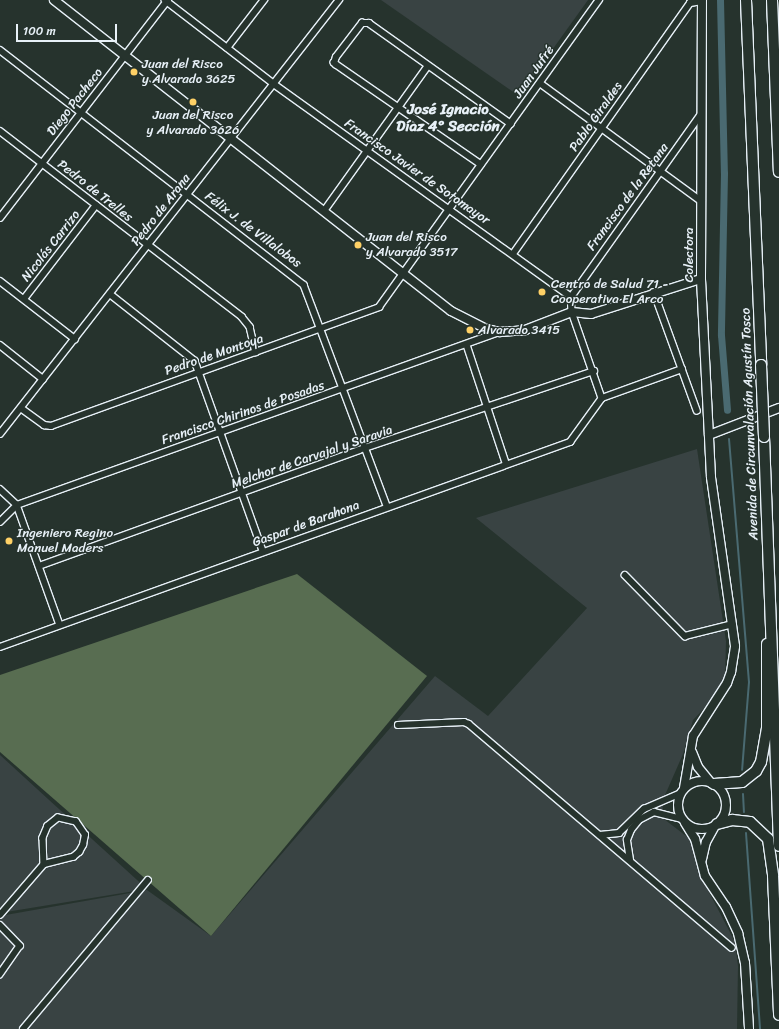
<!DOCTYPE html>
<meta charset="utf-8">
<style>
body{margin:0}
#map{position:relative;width:779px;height:1029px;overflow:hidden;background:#26332d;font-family:Sriracha,sans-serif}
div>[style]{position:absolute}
.built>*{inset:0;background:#394343}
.green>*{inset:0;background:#586d51}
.stream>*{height:2px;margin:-1px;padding:0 1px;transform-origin:1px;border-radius:1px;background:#4a6a71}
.canal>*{height:7px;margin:-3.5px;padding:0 3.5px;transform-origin:3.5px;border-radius:3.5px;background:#4a6a71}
.roads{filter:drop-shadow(1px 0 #e8f1f8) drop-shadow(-1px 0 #e8f1f8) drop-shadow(0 1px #e8f1f8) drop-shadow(0 -1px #e8f1f8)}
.street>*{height:5.5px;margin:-2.75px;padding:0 2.75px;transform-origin:2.75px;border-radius:2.75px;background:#26332d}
.secondary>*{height:8px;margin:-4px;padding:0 4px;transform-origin:4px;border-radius:4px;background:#26332d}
.secondary>.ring{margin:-4px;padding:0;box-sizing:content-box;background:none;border:8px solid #26332d;border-radius:50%}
.highway>*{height:10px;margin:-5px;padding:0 5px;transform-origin:5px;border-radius:5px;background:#26332d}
.bridges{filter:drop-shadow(1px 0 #e8f1f8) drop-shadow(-1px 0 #e8f1f8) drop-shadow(0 1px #e8f1f8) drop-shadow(0 -1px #e8f1f8)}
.highway-bridge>*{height:10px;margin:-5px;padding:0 5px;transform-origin:5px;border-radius:5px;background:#26332d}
.dots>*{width:11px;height:11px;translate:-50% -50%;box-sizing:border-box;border:2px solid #26332d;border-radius:50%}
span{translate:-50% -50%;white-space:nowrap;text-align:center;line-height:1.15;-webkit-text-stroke:3px #26332d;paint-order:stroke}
.poi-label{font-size:13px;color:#e8f1f8}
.left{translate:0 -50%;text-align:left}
.street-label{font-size:13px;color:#e8f1f8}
.quarter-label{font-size:15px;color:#e8f1f8;font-weight:700}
.scale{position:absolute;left:16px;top:24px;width:101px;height:18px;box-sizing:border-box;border:2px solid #e8f1f8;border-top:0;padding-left:5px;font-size:12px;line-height:14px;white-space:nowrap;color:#e8f1f8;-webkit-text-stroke:3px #26332d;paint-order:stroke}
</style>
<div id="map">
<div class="built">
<i style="clip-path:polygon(381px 0,588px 0,519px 96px)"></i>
<i style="clip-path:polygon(697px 449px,726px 641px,725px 678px,716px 696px,693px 720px,683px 754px,662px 802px,664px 819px,690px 839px,698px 871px,735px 942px,738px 966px,737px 1029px,0 1029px,0 916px,147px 890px,211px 936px,435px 676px,488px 716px,587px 608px,476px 518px)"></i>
<i style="clip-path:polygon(0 755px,48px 799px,147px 889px,0 913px)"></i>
</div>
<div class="green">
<i style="clip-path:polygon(297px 574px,427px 676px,211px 936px,0 752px,0 675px)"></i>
</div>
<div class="stream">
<i style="left:729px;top:439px;width:244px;rotate:85.3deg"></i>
<i style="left:749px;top:682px;width:88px;rotate:94.5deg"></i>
<i style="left:743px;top:794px;width:18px;rotate:87deg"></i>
<i style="left:746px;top:833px;width:196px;rotate:85.9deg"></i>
</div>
<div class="canal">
<i style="left:720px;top:0;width:173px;rotate:88.7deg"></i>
<i style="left:724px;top:173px;width:162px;rotate:91.1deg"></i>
<i style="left:721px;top:335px;width:75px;rotate:85.4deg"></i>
</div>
<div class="roads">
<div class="street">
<i style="left:165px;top:0;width:138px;rotate:37.6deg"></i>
<i style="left:274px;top:84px;width:365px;rotate:35.6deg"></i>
<i style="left:571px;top:297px;width:15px;rotate:86deg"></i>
<i style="left:572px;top:312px;width:91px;rotate:70.8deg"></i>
<i style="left:227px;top:48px;width:61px;rotate:-52.4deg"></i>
<i style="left:0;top:50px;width:384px;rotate:37.7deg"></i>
<i style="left:304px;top:285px;width:236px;rotate:69.4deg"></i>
<i style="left:540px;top:83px;width:200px;rotate:36.2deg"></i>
<i style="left:0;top:131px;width:305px;rotate:37.5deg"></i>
<i style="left:242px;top:317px;width:13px;rotate:51deg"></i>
<i style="left:250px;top:327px;width:26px;rotate:77deg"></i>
<i style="left:481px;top:165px;width:176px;rotate:-145.4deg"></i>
<i style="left:336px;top:65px;width:3px;rotate:-135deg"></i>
<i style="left:334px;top:63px;width:6px;rotate:-72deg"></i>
<i style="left:336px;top:57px;width:43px;rotate:-52.6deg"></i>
<i style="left:362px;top:23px;width:7px"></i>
<i style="left:369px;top:23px;width:174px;rotate:35.4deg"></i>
<i style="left:324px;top:211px;width:178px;rotate:-54.4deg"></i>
<i style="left:0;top:218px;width:275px;rotate:-52.4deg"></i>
<i style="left:513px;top:254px;width:307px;rotate:-54.8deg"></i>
<i style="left:690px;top:3px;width:12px;rotate:-9deg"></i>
<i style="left:0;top:281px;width:95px;rotate:37.7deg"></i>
<i style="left:654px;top:292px;width:126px;rotate:70deg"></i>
<i style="left:110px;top:294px;width:108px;rotate:38.2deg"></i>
<i style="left:195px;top:361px;width:202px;rotate:70.3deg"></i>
<i style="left:571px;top:297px;width:224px;rotate:-54.6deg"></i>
<i style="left:24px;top:299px;width:118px;rotate:-52.5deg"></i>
<i style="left:0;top:345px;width:55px;rotate:38.3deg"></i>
<i style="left:467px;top:345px;width:124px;rotate:71.7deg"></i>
<i style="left:21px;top:408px;width:29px;rotate:36deg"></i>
<i style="left:44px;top:425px;width:7px;rotate:8deg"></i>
<i style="left:51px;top:426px;width:349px;rotate:-19.9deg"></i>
<i style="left:379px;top:307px;width:378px;rotate:-54.4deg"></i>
<i style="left:0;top:434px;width:551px;rotate:-52.01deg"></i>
<i style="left:0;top:489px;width:23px;rotate:43deg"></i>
<i style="left:17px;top:505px;width:127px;rotate:70.3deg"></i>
<i style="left:0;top:522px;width:24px;rotate:-45deg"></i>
<i style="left:17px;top:505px;width:512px;rotate:-19.74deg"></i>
<i style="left:39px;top:566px;width:340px;rotate:-19.9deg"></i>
<i style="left:359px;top:450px;width:248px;rotate:-18.6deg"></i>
<i style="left:625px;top:575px;width:86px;rotate:45.5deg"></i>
<i style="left:685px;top:636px;width:49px;rotate:-14deg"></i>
<i style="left:0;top:647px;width:606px;rotate:-19.78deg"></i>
<i style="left:570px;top:442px;width:54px;rotate:-54deg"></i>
<i style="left:602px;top:398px;width:85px;rotate:-19.9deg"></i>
<i style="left:398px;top:725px;width:66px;rotate:-2.6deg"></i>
<i style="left:464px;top:722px;width:5px;rotate:22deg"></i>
<i style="left:469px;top:724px;width:345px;rotate:40.4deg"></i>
<i style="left:600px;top:835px;width:19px;rotate:-6deg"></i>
<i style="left:619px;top:833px;width:35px;rotate:-44deg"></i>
<i style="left:644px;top:809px;width:40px;rotate:-23.4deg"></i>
<i style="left:630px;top:860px;width:20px;rotate:-99deg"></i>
<i style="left:627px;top:840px;width:11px;rotate:-68deg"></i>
<i style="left:631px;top:830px;width:13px;rotate:-51deg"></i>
<i style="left:639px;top:820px;width:17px;rotate:-28deg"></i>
<i style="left:654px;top:812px;width:29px;rotate:14deg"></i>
<i style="left:0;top:915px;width:67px;rotate:-49.2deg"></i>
<i style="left:44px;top:864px;width:30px;rotate:-14deg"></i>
<i style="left:73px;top:857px;width:8px;rotate:-40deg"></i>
<i style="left:79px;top:852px;width:8px;rotate:-60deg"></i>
<i style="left:83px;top:845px;width:10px;rotate:-79deg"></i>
<i style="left:85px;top:835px;width:16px;rotate:-125deg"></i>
<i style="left:76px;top:822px;width:18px;rotate:-167deg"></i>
<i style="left:58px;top:818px;width:13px;rotate:141deg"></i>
<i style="left:48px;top:826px;width:13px;rotate:113deg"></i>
<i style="left:43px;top:838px;width:26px;rotate:88deg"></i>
<i style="left:0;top:925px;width:29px;rotate:46deg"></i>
<i style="left:20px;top:946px;width:35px;rotate:125deg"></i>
<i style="left:23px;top:1029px;width:194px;rotate:-50deg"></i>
</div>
<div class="secondary">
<i style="left:54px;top:0;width:504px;rotate:38.07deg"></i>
<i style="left:451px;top:311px;width:37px;rotate:27deg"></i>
<i style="left:484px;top:328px;width:16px;rotate:15deg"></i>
<i style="left:499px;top:332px;width:26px;rotate:-4deg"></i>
<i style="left:525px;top:330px;width:50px;rotate:-21deg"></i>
<i style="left:572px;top:312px;width:19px;rotate:6deg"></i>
<i style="left:591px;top:314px;width:115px;rotate:-17.7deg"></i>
<i style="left:709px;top:435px;width:75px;rotate:-21.1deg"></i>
<i style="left:692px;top:752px;width:16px;rotate:68deg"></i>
<i style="left:698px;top:767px;width:21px;rotate:51deg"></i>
<i class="ring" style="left:678px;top:781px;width:40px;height:40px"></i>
<i style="left:684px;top:788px;width:53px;rotate:-80.2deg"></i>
<i style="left:693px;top:736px;width:63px;rotate:-57.3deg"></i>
<i style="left:727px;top:683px;width:12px;rotate:-70deg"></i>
<i style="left:731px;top:672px;width:26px;rotate:-81deg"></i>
<i style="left:735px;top:646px;width:171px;rotate:-98.1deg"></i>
<i style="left:711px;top:477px;width:198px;rotate:-92.9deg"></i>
<i style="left:701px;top:279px;width:279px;rotate:-89.8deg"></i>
<i style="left:685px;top:823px;width:19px;rotate:58deg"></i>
<i style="left:695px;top:839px;width:38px;rotate:75deg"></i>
<i style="left:705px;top:876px;width:37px;rotate:56deg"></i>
<i style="left:726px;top:907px;width:29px;rotate:65deg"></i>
<i style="left:738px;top:933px;width:31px;rotate:77deg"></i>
<i style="left:745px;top:963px;width:66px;rotate:86.5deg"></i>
<i style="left:702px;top:859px;width:17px;rotate:-77deg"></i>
<i style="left:706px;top:842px;width:18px;rotate:-61deg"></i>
</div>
<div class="highway">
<i style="left:746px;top:0;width:365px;rotate:87.6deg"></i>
<i style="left:772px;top:0;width:172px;rotate:87.7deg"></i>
<i style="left:764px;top:437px;width:409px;rotate:87.9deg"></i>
<i style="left:714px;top:784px;width:28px;rotate:-4deg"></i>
<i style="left:742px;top:782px;width:18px;rotate:-38deg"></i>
<i style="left:756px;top:771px;width:10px;rotate:-61deg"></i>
<i style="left:761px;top:762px;width:35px;rotate:-80deg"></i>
<i style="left:767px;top:728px;width:84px;rotate:-90deg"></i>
<i style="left:717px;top:824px;width:16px;rotate:-15deg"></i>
<i style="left:732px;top:820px;width:18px;rotate:6deg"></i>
<i style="left:750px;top:822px;width:25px;rotate:43deg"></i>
<i style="left:768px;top:839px;width:37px;rotate:82deg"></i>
<i style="left:773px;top:876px;width:139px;rotate:87.5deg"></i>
</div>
</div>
<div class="bridges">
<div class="highway-bridge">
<i style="left:761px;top:365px;width:72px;rotate:87.6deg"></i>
</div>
</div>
<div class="dots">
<i style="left:134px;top:72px;background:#ffd166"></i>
<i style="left:193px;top:102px;background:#ffd166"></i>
<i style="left:358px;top:245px;background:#ffd166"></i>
<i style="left:542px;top:292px;background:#ffd166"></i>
<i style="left:470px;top:330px;background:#ffd166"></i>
<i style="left:9px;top:541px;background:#ffd166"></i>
</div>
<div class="poi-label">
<span class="left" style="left:142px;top:72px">Juan del Risco<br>y Alvarado 3625</span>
<span style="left:193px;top:123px">Juan del Risco<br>y Alvarado 3626</span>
<span class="left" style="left:366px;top:245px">Juan del Risco<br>y Alvarado 3517</span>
<span class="left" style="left:551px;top:292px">Centro de Salud 71 -<br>Cooperativa El Arco</span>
<span class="left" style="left:478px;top:330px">Alvarado 3415</span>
<span class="left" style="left:17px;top:541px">Ingeniero Regino<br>Manuel Maders</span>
</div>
<div class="street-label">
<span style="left:534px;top:72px;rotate:-55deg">Juan Jufré</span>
<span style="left:75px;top:102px;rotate:-52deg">Diego Pacheco</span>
<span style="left:596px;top:117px;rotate:-55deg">Pablo Giraldes</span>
<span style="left:417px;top:172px;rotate:35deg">Francisco Javier de Sotomayor</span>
<span style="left:95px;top:191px;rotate:38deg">Pedro de Trelles</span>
<span style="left:628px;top:197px;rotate:-54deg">Francisco de la Retana</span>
<span style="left:161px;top:210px;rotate:-52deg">Pedro de Arana</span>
<span style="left:253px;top:230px;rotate:37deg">Félix J. de Villalobos</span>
<span style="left:51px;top:246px;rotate:-52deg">Nicolás Carrizo</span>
<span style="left:689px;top:255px;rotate:-90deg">Colectora</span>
<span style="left:214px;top:355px;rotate:-19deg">Pedro de Montoya</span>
<span style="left:243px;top:413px;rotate:-19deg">Francisco Chirinos de Posadas</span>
<span style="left:750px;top:424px;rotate:-92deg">Avenida de Circunvalación Agustín Tosco</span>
<span style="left:312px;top:457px;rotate:-19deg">Melchor de Carvajal y Saravia</span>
<span style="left:306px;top:524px;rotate:-20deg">Gaspar de Barahona</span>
</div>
<div class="quarter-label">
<span style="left:448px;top:118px">José Ignacio<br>Díaz 4° Sección</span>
</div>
<div class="scale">100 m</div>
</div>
